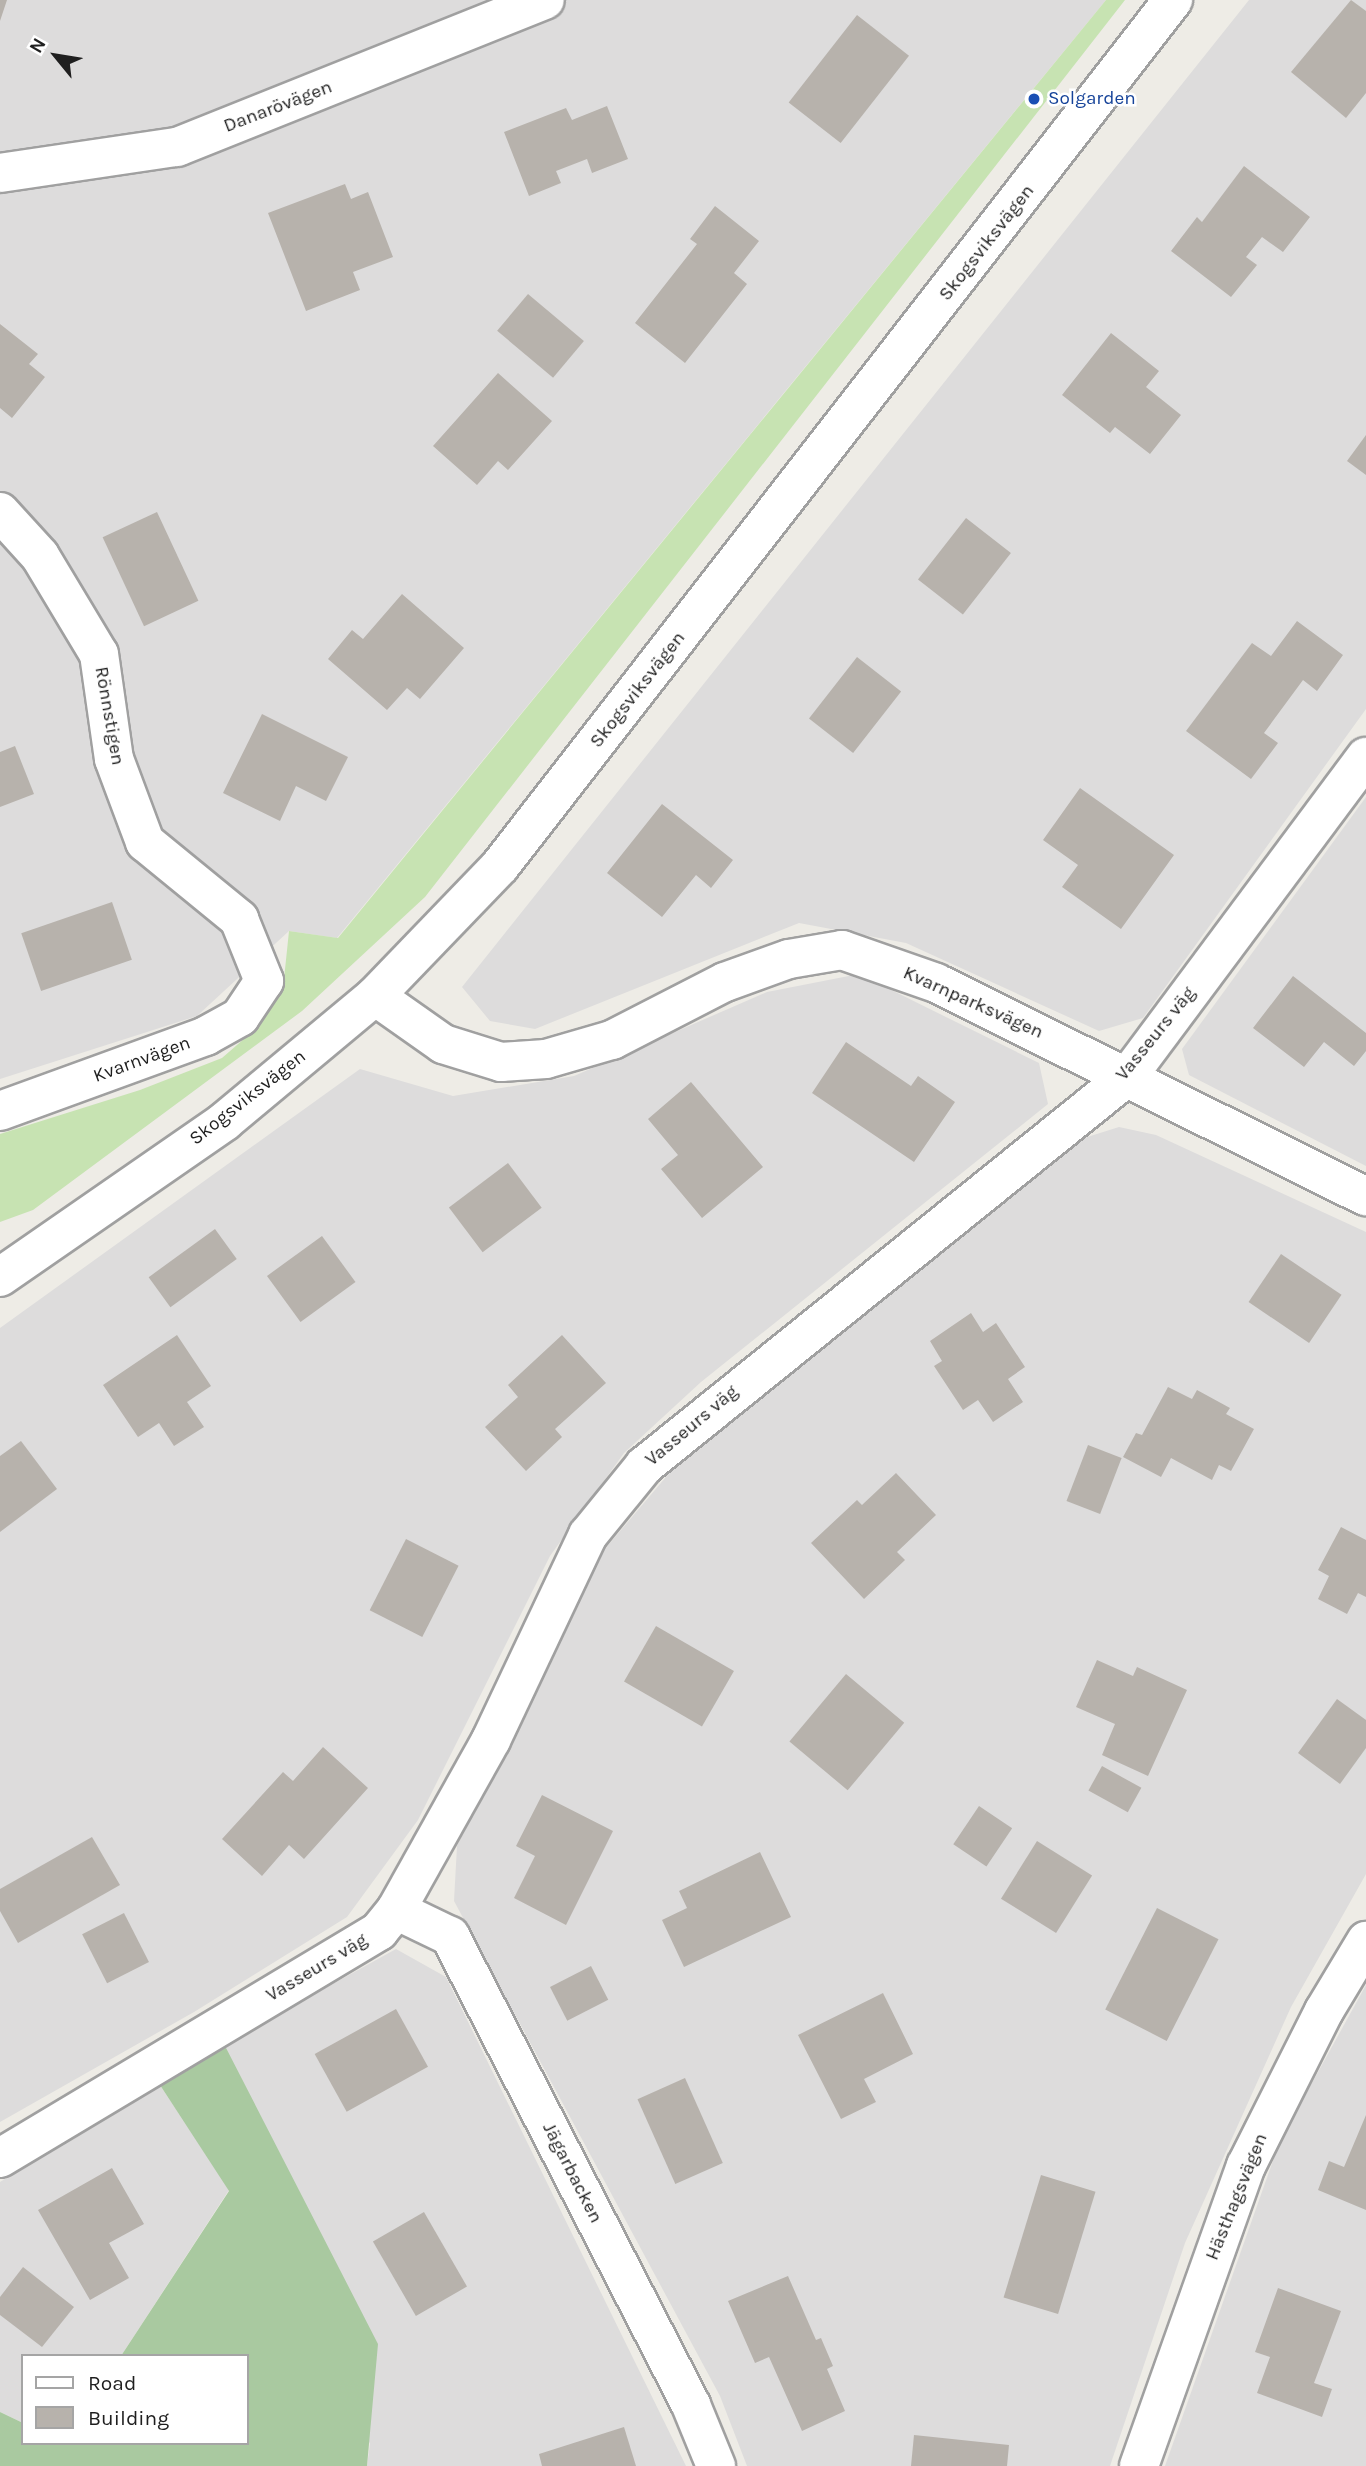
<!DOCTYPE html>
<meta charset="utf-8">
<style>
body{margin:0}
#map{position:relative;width:1366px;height:2466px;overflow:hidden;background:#eeece6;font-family:Karla,sans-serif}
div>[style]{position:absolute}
.residential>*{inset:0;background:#dddcdc}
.grass>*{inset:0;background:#c7e3b2}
.forest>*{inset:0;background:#a9c9a0}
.building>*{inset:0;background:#b7b2ac;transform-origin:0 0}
.roads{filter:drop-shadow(2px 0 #a0a0a0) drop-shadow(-2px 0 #a0a0a0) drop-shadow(0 2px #a0a0a0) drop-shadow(0 -2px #a0a0a0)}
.minor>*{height:38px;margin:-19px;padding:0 19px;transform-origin:19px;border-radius:19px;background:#fff}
.dots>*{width:19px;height:19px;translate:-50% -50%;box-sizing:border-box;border:4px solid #fff;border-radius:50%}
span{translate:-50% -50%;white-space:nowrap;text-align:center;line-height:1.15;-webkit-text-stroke:5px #fff;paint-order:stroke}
.transit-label{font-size:19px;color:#164399}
.left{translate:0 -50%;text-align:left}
.street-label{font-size:19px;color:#1f1f1f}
.legend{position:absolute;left:21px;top:2354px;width:228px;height:91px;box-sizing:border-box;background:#fff;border:2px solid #a5a5a5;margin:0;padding:9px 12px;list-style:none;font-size:21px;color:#1f1f1f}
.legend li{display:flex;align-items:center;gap:14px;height:35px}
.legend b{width:35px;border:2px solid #a5a5a5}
.north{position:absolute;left:21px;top:21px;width:70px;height:70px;-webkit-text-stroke:5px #fff;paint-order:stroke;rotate:300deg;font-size:19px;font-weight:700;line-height:28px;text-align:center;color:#1f1f1f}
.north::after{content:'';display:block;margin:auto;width:24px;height:32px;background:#1f1f1f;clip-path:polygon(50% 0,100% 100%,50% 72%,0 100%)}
</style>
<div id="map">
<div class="residential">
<i style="clip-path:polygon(0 0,1106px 0,337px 938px,289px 931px,197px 1016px,0 1079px)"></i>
<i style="clip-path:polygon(1249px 0,1366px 0,1366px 709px,1143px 1018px,1099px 1031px,906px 943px,799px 923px,535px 1029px,490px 1021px,462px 987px)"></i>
<i style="clip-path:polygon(1366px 797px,1366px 1166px,1189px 1075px,1182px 1049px)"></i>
<i style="clip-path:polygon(859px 974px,1039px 1063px,1048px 1104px,701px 1382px,624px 1453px,550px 1556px,418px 1820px,347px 1917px,194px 2012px,0 2122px,0 1328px,360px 1069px,453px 1096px,574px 1076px,767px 992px)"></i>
<i style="clip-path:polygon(1119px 1127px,1156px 1135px,1366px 1232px,1366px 1874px,1291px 2007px,1185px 2243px,1110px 2466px,747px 2466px,720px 2396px,454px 1901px,457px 1846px,604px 1550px,677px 1464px,1062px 1145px)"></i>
<i style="clip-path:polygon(396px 1949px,446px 1977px,686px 2466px,367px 2466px,370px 2444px,224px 2044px)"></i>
<i style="clip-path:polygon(1366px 1985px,1366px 2466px,1165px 2466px,1280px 2141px)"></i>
<i style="clip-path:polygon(160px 2085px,229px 2190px,121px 2356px,23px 2356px,23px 2423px,0 2412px,0 2182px)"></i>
</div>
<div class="grass">
<i style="clip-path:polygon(1106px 0,1125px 0,425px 897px,302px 1011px,33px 1210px,0 1222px,0 1134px,140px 1090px,222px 1058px,260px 1025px,284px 979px,289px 931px,338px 938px)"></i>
</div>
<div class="forest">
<i style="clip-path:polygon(224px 2044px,378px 2344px,367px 2466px,0 2466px,0 2412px,23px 2423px,23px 2443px,247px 2443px,247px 2356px,121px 2356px,229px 2191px,160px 2085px)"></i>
</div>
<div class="building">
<i style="clip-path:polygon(0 0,7px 0,0 21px)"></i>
<i style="clip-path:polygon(1351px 0,1366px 11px,1366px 93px,1346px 118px,1291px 72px)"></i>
<i style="left:857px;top:15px;width:66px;height:111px;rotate:38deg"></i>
<i style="clip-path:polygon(607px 106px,628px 159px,592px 173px,587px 159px,556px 171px,561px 183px,529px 196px,504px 132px,566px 108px,572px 120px)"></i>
<i style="clip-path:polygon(1244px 166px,1310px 217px,1283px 252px,1262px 237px,1246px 257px,1257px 265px,1231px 297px,1171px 251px,1197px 217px,1202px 222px)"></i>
<i style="clip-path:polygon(345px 184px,351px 199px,368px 192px,393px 257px,353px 272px,360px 290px,306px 311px,268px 213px)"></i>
<i style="clip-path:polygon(715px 206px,759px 241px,734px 273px,747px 284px,685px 363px,635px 323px,697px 244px,690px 239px)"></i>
<i style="left:528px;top:294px;width:73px;height:48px;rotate:40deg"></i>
<i style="clip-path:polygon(0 324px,38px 354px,29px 364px,45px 377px,12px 418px,0 408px)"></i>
<i style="clip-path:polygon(1111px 333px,1159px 371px,1146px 387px,1181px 415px,1150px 454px,1115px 427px,1110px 433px,1062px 395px)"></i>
<i style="clip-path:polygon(498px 373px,552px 421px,508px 470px,498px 461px,477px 485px,433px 446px)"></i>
<i style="clip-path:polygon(1366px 435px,1366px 475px,1347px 461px)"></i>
<i style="left:157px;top:512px;width:98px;height:60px;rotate:65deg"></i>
<i style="left:966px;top:518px;width:57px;height:78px;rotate:38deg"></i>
<i style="clip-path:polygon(402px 594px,464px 648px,420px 699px,407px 688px,387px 710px,328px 659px,352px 630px,363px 639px)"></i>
<i style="clip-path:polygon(1297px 621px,1343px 655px,1317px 691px,1303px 680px,1264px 733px,1278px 743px,1251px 779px,1186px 731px,1252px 643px,1271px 656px)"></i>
<i style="left:857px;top:657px;width:56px;height:78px;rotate:38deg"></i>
<i style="clip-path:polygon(262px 714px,348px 757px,326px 801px,296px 786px,280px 821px,223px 793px)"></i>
<i style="clip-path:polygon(15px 746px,34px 794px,0 807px,0 752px)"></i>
<i style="clip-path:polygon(1080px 788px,1174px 855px,1121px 929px,1062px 887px,1078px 865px,1043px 840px)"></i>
<i style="clip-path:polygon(662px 804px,733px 860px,711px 888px,696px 875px,662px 917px,607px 873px)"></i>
<i style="left:112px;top:902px;width:61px;height:96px;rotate:71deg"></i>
<i style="clip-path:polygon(1293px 976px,1366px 1033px,1366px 1051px,1354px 1066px,1324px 1042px,1304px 1067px,1253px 1028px)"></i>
<i style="clip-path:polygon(846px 1042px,911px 1086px,918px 1076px,955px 1102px,914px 1162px,812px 1093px)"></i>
<i style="clip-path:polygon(691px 1082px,763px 1167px,702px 1218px,661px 1169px,678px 1155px,648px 1119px)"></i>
<i style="left:508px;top:1163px;width:56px;height:74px;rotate:53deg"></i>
<i style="left:215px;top:1229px;width:37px;height:82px;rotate:54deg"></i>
<i style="left:322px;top:1236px;width:57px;height:68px;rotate:54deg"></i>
<i style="left:1281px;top:1254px;width:73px;height:58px;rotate:34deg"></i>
<i style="clip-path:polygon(971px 1313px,983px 1332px,996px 1323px,1025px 1367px,1008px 1379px,1023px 1402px,993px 1422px,978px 1400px,963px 1410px,934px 1366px,942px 1361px,930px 1341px)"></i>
<i style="clip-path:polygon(177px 1335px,211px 1386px,187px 1402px,204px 1427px,174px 1446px,159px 1423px,138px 1437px,103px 1385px)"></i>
<i style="clip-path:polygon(562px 1335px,606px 1383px,555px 1429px,562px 1437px,526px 1471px,485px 1427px,518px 1397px,508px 1385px)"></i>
<i style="clip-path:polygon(1168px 1387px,1192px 1399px,1197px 1390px,1230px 1408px,1226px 1414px,1254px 1429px,1231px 1471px,1219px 1465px,1212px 1480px,1171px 1458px,1161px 1477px,1123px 1457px,1136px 1433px,1142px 1435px)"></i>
<i style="clip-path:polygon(21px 1441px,57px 1489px,0 1532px,0 1456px)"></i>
<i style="left:1088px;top:1445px;width:36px;height:60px;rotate:21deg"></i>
<i style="clip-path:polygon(896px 1473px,936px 1515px,897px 1552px,905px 1560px,864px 1599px,811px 1543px,857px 1500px,862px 1505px)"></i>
<i style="clip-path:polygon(1341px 1527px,1366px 1540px,1366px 1597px,1358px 1593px,1347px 1614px,1318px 1599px,1329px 1576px,1318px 1570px)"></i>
<i style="left:406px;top:1539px;width:59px;height:80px;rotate:27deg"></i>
<i style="left:656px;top:1626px;width:90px;height:64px;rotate:30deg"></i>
<i style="clip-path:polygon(1097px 1660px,1133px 1676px,1137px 1667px,1187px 1690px,1148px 1776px,1102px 1755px,1115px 1724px,1076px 1707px)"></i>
<i style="left:846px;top:1674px;width:76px;height:88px;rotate:40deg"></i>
<i style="clip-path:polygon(1337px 1699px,1366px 1720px,1366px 1748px,1340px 1784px,1298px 1753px)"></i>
<i style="clip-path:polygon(323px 1747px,368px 1788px,304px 1859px,289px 1845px,262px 1876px,222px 1839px,283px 1772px,293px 1781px)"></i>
<i style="left:1102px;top:1766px;width:45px;height:28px;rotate:29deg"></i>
<i style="clip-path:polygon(542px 1795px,613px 1831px,566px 1925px,514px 1898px,535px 1856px,516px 1846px)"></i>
<i style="left:979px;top:1806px;width:40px;height:46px;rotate:34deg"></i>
<i style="clip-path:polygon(92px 1837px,120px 1885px,18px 1943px,0 1911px,0 1889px)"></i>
<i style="left:1037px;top:1841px;width:65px;height:68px;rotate:32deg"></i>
<i style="clip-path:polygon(760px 1852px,791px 1917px,684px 1967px,662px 1920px,687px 1908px,679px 1891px)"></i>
<i style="left:1157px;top:1908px;width:69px;height:114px;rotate:27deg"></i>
<i style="left:124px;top:1913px;width:55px;height:47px;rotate:63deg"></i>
<i style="left:591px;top:1966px;width:38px;height:46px;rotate:63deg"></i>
<i style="clip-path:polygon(883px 1993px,913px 2054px,864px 2079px,876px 2102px,841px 2119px,798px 2035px)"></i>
<i style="left:396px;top:2009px;width:66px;height:93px;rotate:61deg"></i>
<i style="left:685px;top:2078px;width:93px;height:52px;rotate:66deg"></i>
<i style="clip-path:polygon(1366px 2115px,1366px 2210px,1318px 2190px,1329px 2161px,1344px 2167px)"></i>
<i style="clip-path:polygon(112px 2168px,144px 2224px,109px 2243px,129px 2278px,90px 2300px,38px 2210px)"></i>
<i style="left:1041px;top:2175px;width:57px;height:128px;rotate:17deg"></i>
<i style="left:424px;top:2212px;width:86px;height:59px;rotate:60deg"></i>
<i style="clip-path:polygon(23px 2267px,74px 2307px,42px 2347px,0 2315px,0 2297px)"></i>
<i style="clip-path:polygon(788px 2276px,816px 2340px,821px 2338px,833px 2366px,827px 2369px,845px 2411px,802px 2431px,769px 2357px,755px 2363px,728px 2301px)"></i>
<i style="clip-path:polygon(1278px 2288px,1341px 2311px,1314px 2383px,1332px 2389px,1322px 2417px,1257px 2393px,1270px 2357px,1255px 2352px)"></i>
<i style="clip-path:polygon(624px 2427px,636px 2466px,542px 2466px,539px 2454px)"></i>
<i style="clip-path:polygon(914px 2435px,1009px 2445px,1007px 2466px,911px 2466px)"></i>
</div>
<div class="roads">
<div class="minor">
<i style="left:0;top:173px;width:179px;rotate:-8.4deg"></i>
<i style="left:177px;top:147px;width:396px;rotate:-21.8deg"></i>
<i style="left:0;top:512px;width:59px;rotate:47.7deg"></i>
<i style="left:40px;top:556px;width:114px;rotate:59deg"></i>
<i style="left:99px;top:654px;width:106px;rotate:81.9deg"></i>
<i style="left:114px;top:759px;width:89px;rotate:69.5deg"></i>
<i style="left:145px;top:842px;width:122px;rotate:39.3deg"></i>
<i style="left:239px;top:919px;width:67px;rotate:68deg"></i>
<i style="left:264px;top:981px;width:43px;rotate:123.7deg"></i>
<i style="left:240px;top:1017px;width:39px;rotate:151deg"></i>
<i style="left:206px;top:1036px;width:219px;rotate:160deg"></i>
<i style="left:375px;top:996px;width:83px;rotate:35.2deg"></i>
<i style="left:443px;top:1044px;width:61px;rotate:17.2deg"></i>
<i style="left:501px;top:1062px;width:45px;rotate:-3.8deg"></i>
<i style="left:546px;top:1059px;width:69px;rotate:-16.1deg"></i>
<i style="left:612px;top:1040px;width:127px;rotate:-27.2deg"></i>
<i style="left:725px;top:982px;width:68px;rotate:-19.8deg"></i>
<i style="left:789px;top:959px;width:54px;rotate:-9.6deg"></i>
<i style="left:842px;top:950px;width:100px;rotate:19.3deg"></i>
<i style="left:936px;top:983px;width:480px;rotate:26.4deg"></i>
<i style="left:0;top:1277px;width:274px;rotate:-34.7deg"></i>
<i style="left:225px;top:1121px;width:195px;rotate:-39.8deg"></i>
<i style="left:375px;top:996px;width:180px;rotate:-46.1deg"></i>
<i style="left:500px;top:866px;width:1097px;rotate:-52.15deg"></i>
<i style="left:396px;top:1910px;width:60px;rotate:25.7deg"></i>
<i style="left:450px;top:1936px;width:527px;rotate:62.8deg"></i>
<i style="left:691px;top:2405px;width:66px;rotate:67.7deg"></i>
<i style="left:0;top:2158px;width:442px;rotate:-30.9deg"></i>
<i style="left:379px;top:1931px;width:27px;rotate:-51deg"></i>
<i style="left:396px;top:1910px;width:195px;rotate:-60.8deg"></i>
<i style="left:491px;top:1740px;width:227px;rotate:-64.7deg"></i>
<i style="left:588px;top:1535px;width:89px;rotate:-50.9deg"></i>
<i style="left:644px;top:1466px;width:622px;rotate:-38.86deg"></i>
<i style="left:1128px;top:1076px;width:398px;rotate:-53.3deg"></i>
<i style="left:1139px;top:2466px;width:319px;rotate:-70.4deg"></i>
<i style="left:1246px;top:2166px;width:174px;rotate:-63.3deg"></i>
<i style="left:1324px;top:2011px;width:82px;rotate:-59deg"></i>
</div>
</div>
<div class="dots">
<i style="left:1034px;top:99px;background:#1a4fb4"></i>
</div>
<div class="transit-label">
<span class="left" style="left:1048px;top:99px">Solgarden</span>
</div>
<div class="street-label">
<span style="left:278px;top:107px;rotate:-21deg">Danarövägen</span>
<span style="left:987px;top:243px;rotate:-52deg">Skogsviksvägen</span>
<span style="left:638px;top:690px;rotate:-52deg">Skogsviksvägen</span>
<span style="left:109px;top:716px;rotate:80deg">Rönnstigen</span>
<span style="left:973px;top:1003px;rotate:24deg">Kvarnparksvägen</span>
<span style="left:1156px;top:1034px;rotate:-51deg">Vasseurs väg</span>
<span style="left:142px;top:1060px;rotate:-20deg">Kvarnvägen</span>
<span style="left:248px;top:1098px;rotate:-38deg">Skogsviksvägen</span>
<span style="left:692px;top:1426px;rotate:-40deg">Vasseurs väg</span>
<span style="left:317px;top:1968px;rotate:-31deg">Vasseurs väg</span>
<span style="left:572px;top:2173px;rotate:63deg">Jägarbacken</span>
<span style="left:1237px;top:2197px;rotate:-68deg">Hästhagsvägen</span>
</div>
<ul class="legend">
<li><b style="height:9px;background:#fff"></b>Road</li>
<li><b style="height:19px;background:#b7b2ac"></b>Building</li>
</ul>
<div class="north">N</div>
</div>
